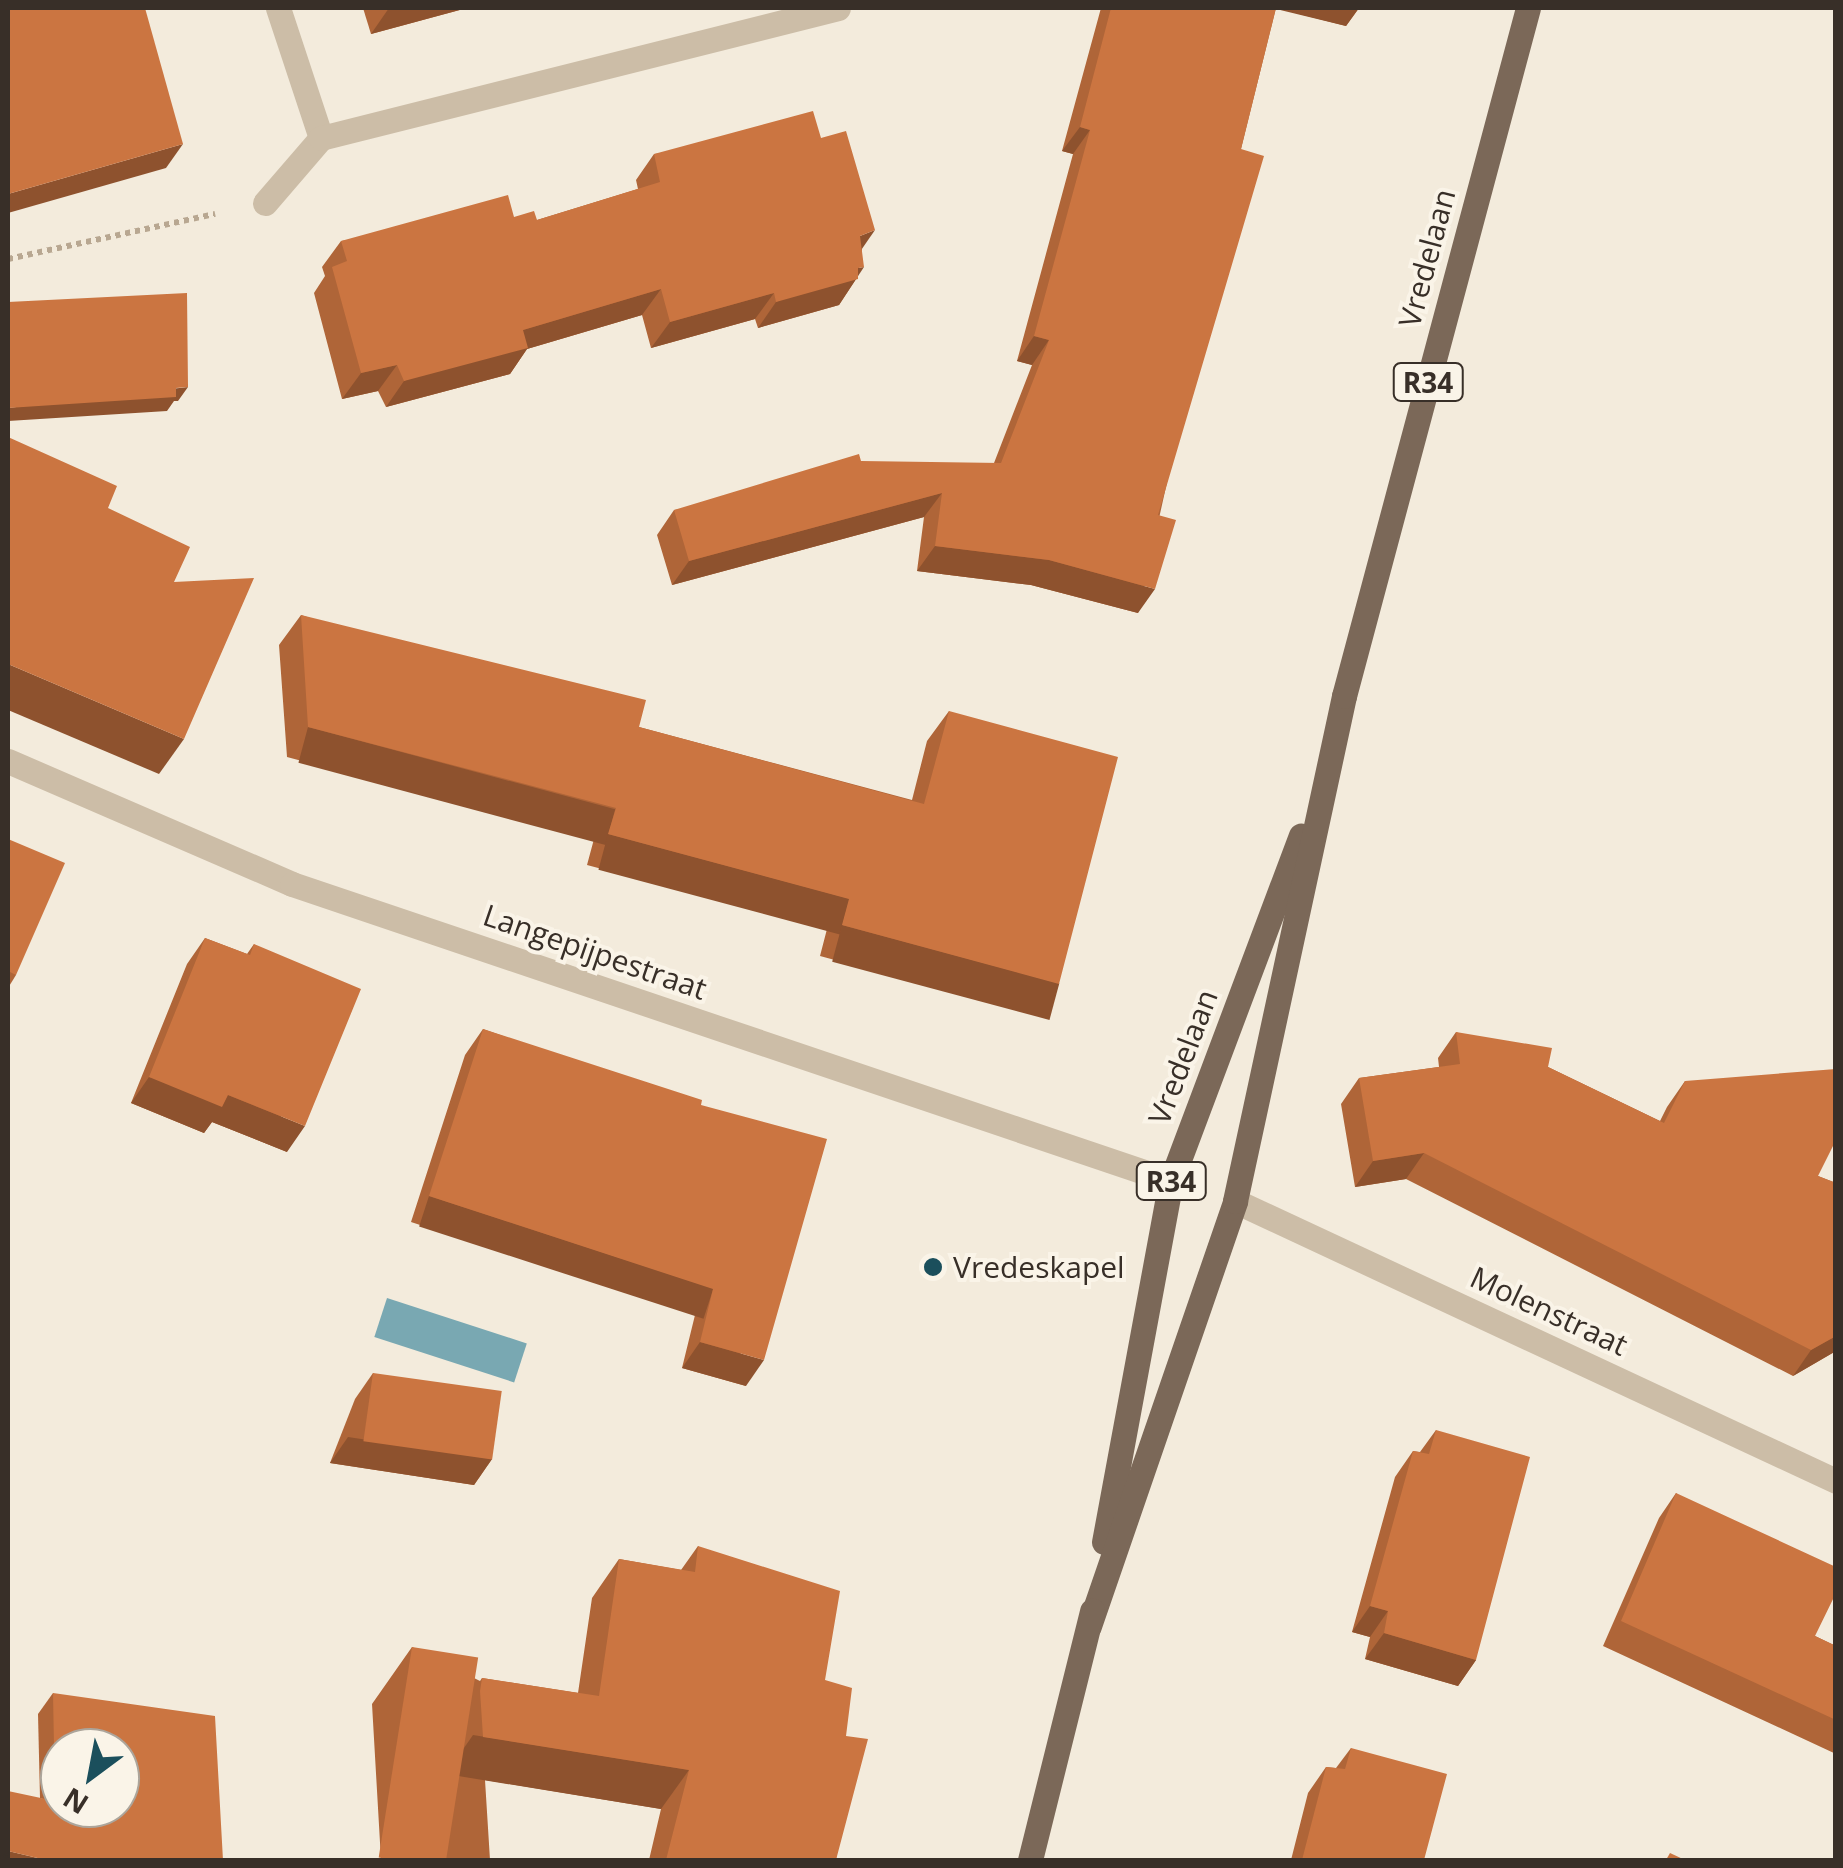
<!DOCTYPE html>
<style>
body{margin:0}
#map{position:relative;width:1843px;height:1868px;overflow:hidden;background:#f3ebdc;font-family:"Open Sans",sans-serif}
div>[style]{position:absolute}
.water>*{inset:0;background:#79a8b2;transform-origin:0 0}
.path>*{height:6px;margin-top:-3px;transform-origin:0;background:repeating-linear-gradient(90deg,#b8a791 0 5px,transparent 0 10px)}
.minor>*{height:25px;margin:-12.5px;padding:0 12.5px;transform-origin:12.5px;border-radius:12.5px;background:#ccbda7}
.major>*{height:25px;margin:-12.5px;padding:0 12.5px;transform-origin:12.5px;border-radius:12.5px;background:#7b6858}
.wall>*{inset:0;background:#af6538}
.shaded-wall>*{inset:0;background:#8e522e;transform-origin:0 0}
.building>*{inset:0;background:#cb7541;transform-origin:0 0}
.dots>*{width:28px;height:28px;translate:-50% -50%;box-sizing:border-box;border:5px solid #faf4e8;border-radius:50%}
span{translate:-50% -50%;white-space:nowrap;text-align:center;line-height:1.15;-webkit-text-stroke:8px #faf4e8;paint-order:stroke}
.shield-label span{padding:2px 8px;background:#faf4e8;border:2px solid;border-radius:8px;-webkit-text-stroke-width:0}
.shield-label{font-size:28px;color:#382f28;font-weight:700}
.street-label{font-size:30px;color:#382f28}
.poi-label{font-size:30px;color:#382f28}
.left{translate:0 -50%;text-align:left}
.frame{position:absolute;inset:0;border:10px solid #382f28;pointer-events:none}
.north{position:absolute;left:40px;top:1728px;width:100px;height:100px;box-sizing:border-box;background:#faf4e8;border:2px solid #aca59b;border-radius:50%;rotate:212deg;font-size:28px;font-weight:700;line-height:40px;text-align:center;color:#382f28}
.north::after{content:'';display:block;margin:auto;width:35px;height:45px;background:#1b4f5c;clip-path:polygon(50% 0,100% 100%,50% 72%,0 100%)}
</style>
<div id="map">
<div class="water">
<i style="left:387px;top:1298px;width:147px;height:41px;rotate:18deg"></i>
</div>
<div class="path">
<i style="left:8px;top:259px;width:212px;rotate:-12.3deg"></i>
</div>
<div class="minor">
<i style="left:278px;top:8px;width:137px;rotate:71.7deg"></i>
<i style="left:265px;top:203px;width:86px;rotate:-49.3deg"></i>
<i style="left:321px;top:138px;width:533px;rotate:-14.11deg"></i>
<i style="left:8px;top:761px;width:309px;rotate:23.4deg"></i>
<i style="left:292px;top:884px;width:928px;rotate:18.67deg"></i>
<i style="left:1235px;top:1201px;width:663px;rotate:24.98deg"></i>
</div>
<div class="major">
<i style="left:1104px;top:1542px;width:367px;rotate:-79.5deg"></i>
<i style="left:1171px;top:1181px;width:369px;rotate:-69.4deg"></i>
<i style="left:1089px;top:1626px;width:449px;rotate:-71deg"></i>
<i style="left:1235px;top:1201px;width:517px;rotate:-77.82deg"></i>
<i style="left:1344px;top:696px;width:712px;rotate:-75.03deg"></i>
<i style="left:1030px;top:1860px;width:257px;rotate:-76deg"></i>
</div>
<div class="wall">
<i style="clip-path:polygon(363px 8px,467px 8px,371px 34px)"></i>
<i style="clip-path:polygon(1101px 8px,1359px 8px,1346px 26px,1276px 8px,1241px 149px,1138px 613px,1031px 585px,917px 571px,924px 517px,672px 585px,657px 535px,674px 510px,994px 463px,1032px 365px,1017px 361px,1073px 154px,1062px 151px)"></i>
<i style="clip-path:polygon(821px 138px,862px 249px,858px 276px,839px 305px,758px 328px,755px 319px,651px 348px,642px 315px,527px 349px,510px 374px,386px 407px,378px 391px,342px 399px,314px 293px,325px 276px,322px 267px,341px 241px,514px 217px,537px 220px,638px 189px,636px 180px,654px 154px)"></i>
<i style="clip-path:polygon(301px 615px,639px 727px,912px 800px,927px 741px,949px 711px,1038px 1015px,820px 956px,827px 929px,587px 865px,594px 839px,287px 757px,279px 645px)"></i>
<i style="clip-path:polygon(8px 839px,16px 975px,8px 988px)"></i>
<i style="clip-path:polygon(205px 938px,247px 954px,254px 944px,287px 1152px,212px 1122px,204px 1133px,131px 1103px,187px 964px)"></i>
<i style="clip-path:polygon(483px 1029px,701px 1105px,746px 1386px,682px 1368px,695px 1315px,411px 1222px,465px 1055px)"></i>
<i style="clip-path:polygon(1456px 1032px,1548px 1067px,1660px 1121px,1667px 1107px,1685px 1081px,1818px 1176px,1836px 1183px,1836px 1351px,1793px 1376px,1406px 1179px,1355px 1187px,1341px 1104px,1359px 1078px,1439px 1067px,1438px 1058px)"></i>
<i style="clip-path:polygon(373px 1373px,492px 1459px,474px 1485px,330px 1463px,355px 1399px)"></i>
<i style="clip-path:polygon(1436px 1430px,1476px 1660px,1458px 1686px,1365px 1659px,1370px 1637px,1352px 1632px,1395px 1477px,1413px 1451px,1420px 1452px)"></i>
<i style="clip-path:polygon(1676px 1493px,1815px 1636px,1836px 1646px,1836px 1754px,1603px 1646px,1659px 1518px)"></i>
<i style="clip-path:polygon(698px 1546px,825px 1680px,846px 1736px,836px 1860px,649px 1860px,661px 1809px,485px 1780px,490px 1860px,381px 1860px,372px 1704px,412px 1647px,480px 1681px,482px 1678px,578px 1693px,592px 1598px,619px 1559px,681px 1570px)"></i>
<i style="clip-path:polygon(53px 1693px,223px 1860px,40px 1798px,38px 1714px)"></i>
<i style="clip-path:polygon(1351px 1748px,1424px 1860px,1291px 1860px,1308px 1793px,1326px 1767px,1336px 1768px)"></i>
</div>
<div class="shaded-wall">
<i style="clip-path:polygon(389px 8px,467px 8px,371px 34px)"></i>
<i style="clip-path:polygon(1272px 8px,1359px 8px,1346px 26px)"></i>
<i style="clip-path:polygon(1080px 127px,1090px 130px,1073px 154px,1062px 151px)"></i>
<i style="clip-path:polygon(183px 144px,166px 168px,8px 213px,8px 194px)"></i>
<i style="clip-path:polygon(875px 230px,857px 256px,860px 236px)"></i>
<i style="clip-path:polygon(864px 267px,839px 305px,758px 328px,776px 302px,858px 268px)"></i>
<i style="clip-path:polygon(661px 289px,642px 315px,527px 349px,510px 374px,386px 407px,404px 381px,523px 330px)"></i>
<i style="clip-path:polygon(774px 293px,755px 319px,651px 348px,670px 322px)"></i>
<i style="clip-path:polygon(1034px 336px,1049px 340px,1032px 365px,1017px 361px)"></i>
<i style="clip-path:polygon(397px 365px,378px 391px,342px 399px,361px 373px)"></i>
<i style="clip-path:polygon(188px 387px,178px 401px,174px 401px,167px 411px,8px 421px,8px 408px)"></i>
<i style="clip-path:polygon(942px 493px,924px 517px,672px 585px,689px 561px)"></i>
<i style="clip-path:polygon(935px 546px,1049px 560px,1155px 589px,1138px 613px,1031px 585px,917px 571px)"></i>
<i style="clip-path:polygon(8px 664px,184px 739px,159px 774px,8px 710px)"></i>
<i style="left:308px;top:727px;width:318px;height:37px;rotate:15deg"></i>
<i style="left:608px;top:834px;width:250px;height:37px;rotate:15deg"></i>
<i style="left:842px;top:925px;width:225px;height:38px;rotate:15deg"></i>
<i style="clip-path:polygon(149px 1077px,228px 1095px,305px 1126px,287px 1152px,212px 1122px,204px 1133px,131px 1103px)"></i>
<i style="clip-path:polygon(1424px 1153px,1406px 1179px,1355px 1187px,1373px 1161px)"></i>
<i style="left:429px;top:1196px;width:299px;height:32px;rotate:18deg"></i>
<i style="clip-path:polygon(1836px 1336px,1836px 1351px,1793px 1376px,1811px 1350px)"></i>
<i style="clip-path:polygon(700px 1342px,764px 1360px,746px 1386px,682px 1368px)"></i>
<i style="clip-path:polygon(348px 1437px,492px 1459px,474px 1485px,330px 1463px)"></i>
<i style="clip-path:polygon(1370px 1606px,1388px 1611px,1370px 1637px,1352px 1632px)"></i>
<i style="clip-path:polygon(1384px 1633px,1476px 1660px,1458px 1686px,1365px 1659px)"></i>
<i style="clip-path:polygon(473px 1735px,689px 1770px,661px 1809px,446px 1774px)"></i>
<i style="clip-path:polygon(8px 1851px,46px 1860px,8px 1860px)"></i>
</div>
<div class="building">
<i style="clip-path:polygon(8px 8px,145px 8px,183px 144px,8px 194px)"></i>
<i style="clip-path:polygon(1111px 8px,1276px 8px,1241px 149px,1264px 156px,1158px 515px,1176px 520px,1155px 589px,1049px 560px,935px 546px,942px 493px,689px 561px,674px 510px,859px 454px,861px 461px,1001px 463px,1049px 340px,1034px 336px,1090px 130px,1080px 127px)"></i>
<i style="clip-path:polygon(813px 111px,821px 138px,846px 131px,875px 230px,860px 236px,864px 267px,858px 268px,858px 279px,776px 302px,774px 293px,670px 322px,661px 289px,523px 330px,528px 348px,404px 381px,397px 365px,361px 373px,332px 267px,347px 261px,341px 241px,508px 195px,514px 217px,534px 211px,537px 220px,660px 182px,654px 154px)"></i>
<i style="clip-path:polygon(187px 293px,188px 387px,176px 388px,176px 397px,8px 408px,8px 302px)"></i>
<i style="clip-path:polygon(8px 437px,117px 486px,108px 508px,190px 547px,174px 582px,254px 578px,184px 739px,8px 664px)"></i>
<i style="clip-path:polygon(301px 615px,646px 700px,639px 727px,924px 804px,949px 711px,1118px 757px,1059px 984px,842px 925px,849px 899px,608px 834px,616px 808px,308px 727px)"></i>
<i style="clip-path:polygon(8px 839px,65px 863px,16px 975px,8px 971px)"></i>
<i style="clip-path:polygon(205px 938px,250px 955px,254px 944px,361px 989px,305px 1126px,228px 1095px,222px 1107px,149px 1077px)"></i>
<i style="clip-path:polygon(483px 1029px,702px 1100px,701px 1105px,827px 1139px,764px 1360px,700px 1342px,713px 1289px,429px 1196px)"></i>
<i style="clip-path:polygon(1456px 1032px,1552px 1048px,1548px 1067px,1664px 1123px,1685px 1081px,1836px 1069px,1836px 1140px,1818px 1176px,1836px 1183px,1836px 1336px,1811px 1350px,1424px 1153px,1373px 1161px,1359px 1078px,1460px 1064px)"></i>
<i style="left:373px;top:1373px;width:130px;height:69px;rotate:8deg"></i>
<i style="clip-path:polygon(1436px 1430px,1530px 1457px,1476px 1660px,1384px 1633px,1388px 1611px,1370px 1606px,1413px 1451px,1429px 1454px)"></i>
<i style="clip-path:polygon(1676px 1493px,1836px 1567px,1836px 1593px,1815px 1636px,1836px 1646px,1836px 1720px,1621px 1621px)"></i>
<i style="clip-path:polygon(698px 1546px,840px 1591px,825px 1680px,852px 1688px,846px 1736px,868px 1739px,836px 1860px,666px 1860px,689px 1770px,483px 1737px,480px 1691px,482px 1678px,599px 1696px,619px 1559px,695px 1572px)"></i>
<i style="left:412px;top:1647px;width:67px;height:213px;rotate:9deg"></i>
<i style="clip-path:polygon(evenodd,53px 1693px,215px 1716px,223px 1860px,46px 1860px,8px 1851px,8px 1791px,55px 1801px,53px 1693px,60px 1748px,120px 1748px,120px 1808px,60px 1808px,60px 1748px)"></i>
<i style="clip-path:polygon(1351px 1748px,1447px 1774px,1424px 1860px,1302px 1860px,1326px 1767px,1345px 1769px)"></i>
<i style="clip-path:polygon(1670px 1853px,1685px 1860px,1666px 1860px)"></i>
</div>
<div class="dots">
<i style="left:933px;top:1267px;background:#1b4f5c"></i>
</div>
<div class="shield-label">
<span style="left:1428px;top:382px">R34</span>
<span style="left:1171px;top:1181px">R34</span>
</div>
<div class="street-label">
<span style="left:1427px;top:258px;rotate:-75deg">Vredelaan</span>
<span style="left:595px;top:952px;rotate:19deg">Langepijpestraat</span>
<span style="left:1183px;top:1057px;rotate:-69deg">Vredelaan</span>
<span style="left:1549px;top:1311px;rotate:25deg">Molenstraat</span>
</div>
<div class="poi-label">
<span class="left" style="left:953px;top:1267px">Vredeskapel</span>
</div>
<div class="frame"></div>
<div class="north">N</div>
</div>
